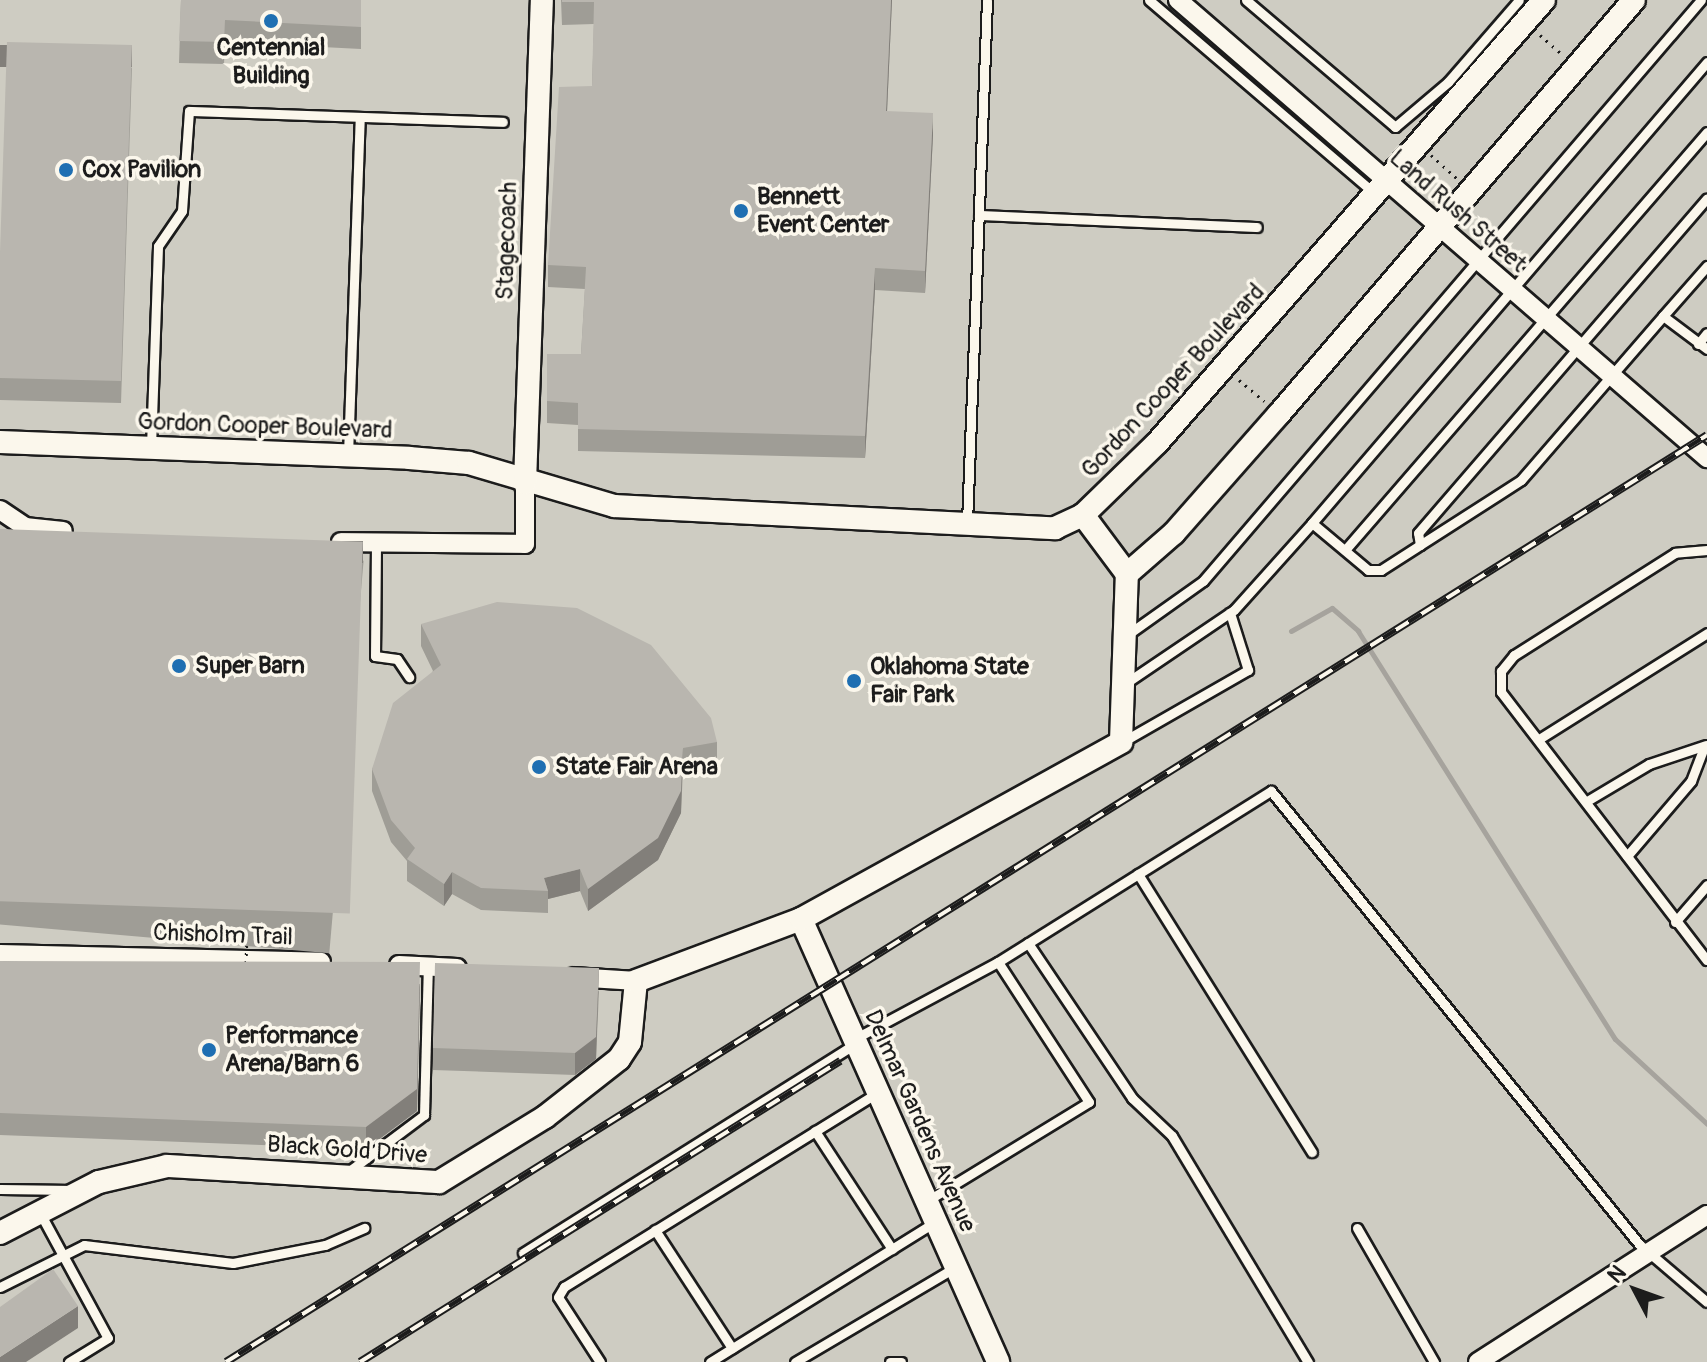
<!DOCTYPE html>
<style>
body{margin:0}
#map{position:relative;width:1707px;height:1362px;overflow:hidden;background:#eeeadf;font-family:Pangolin,sans-serif}
div>[style]{position:absolute}
.green>*{inset:0;background:#ceccc2;transform-origin:0 0}
.stream>*{height:5px;margin:-2.5px;padding:0 2.5px;transform-origin:2.5px;border-radius:2.5px;background:#a6a39d}
.path>*{height:3px;margin-top:-1.5px;transform-origin:0;background:repeating-linear-gradient(90deg,#1c1c1c 0 2px,transparent 0 8px)}
.roads{filter:drop-shadow(2px 0 #1c1c1c) drop-shadow(-2px 0 #1c1c1c) drop-shadow(0 2px #1c1c1c) drop-shadow(0 -2px #1c1c1c)}
.service>*{height:9px;margin:-4.5px;padding:0 4.5px;transform-origin:4.5px;border-radius:4.5px;background:#fbf7ec}
.minor>*{height:18px;margin:-9px;padding:0 9px;transform-origin:9px;border-radius:9px;background:#fbf7ec}
.tertiary>*{height:22px;margin:-11px;padding:0 11px;transform-origin:11px;border-radius:11px;background:#fbf7ec}
.rail>*{height:8px;margin-top:-4px;transform-origin:0;background:repeating-linear-gradient(90deg,#fbf7ec 0 15px,#1c1c1c 0 30px);box-sizing:border-box;border-block:2px solid #1c1c1c}
.path-bridge>*{height:3px;margin-top:-1.5px;transform-origin:0;background:repeating-linear-gradient(90deg,#1c1c1c 0 2px,transparent 0 8px)}
.wall>*{inset:0;background:#9f9d96;transform-origin:0 0}
.shaded-wall>*{inset:0;background:#827f7a;transform-origin:0 0}
.building>*{inset:0;background:#b9b6af;transform-origin:0 0}
.dots>*{width:22px;height:22px;translate:-50% -50%;box-sizing:border-box;border:4px solid #fbf7ec;border-radius:50%}
span{translate:-50% -50%;white-space:nowrap;text-align:center;line-height:1.15;-webkit-text-stroke:7px #fbf7ec;paint-order:stroke}
.poi-label{font-size:24px;color:#1c1c1c;font-weight:700}
.left{translate:0 -50%;text-align:left}
.street-label{font-size:24px;color:#1c1c1c}
.north{position:absolute;left:1595px;top:1250px;width:80px;height:80px;-webkit-text-stroke:6px #fbf7ec;paint-order:stroke;rotate:311deg;font-size:22px;font-weight:700;line-height:32px;text-align:center;color:#1c1c1c}
.north::after{content:'';display:block;margin:auto;width:28px;height:36px;background:#1c1c1c;clip-path:polygon(50% 0,100% 100%,50% 72%,0 100%)}
</style>
<div id="map">
<div class="green">
<i style="left:0;top:0;width:1707px;height:1362px"></i>
</div>
<div class="stream">
<i style="left:1291px;top:631px;width:47px;rotate:-29.3deg"></i>
<i style="left:1332px;top:608px;width:35px;rotate:41deg"></i>
<i style="left:1358px;top:631px;width:482px;rotate:57.8deg"></i>
<i style="left:1615px;top:1039px;width:125px;rotate:42.7deg"></i>
</div>
<div class="path">
<i style="left:1540px;top:35px;width:29px;rotate:41deg"></i>
<i style="left:1431px;top:155px;width:36px;rotate:42deg"></i>
<i style="left:1239px;top:380px;width:33px;rotate:40deg"></i>
</div>
<div class="roads">
<div class="service">
<i style="left:1149px;top:0;width:296px;rotate:40.6deg"></i>
<i style="left:1246px;top:0;width:196px;rotate:40.4deg"></i>
<i style="left:1395px;top:127px;width:70px;rotate:-40.3deg"></i>
<i style="left:1448px;top:82px;width:108px;rotate:-49.1deg"></i>
<i style="left:979px;top:215px;width:278px;rotate:2.5deg"></i>
<i style="left:1663px;top:316px;width:67px;rotate:-48.7deg"></i>
<i style="left:1698px;top:344px;width:14px;rotate:-51deg"></i>
<i style="left:151px;top:447px;width:201px;rotate:-88deg"></i>
<i style="left:158px;top:246px;width:42px;rotate:-55.6deg"></i>
<i style="left:182px;top:211px;width:100px;rotate:-86deg"></i>
<i style="left:189px;top:111px;width:314px;rotate:2deg"></i>
<i style="left:348px;top:455px;width:338px;rotate:-88deg"></i>
<i style="left:967px;top:523px;width:523px;rotate:-87.81deg"></i>
<i style="left:1312px;top:523px;width:607px;rotate:-49.41deg"></i>
<i style="left:376px;top:543px;width:113px;rotate:90.5deg"></i>
<i style="left:375px;top:656px;width:22px;rotate:8deg"></i>
<i style="left:397px;top:659px;width:22px;rotate:56deg"></i>
<i style="left:1420px;top:545px;width:12px;rotate:-99deg"></i>
<i style="left:1418px;top:533px;width:442px;rotate:-49.2deg"></i>
<i style="left:1345px;top:550px;width:553px;rotate:-49.11deg"></i>
<i style="left:1707px;top:550px;width:32px;rotate:175deg"></i>
<i style="left:1675px;top:553px;width:191px;rotate:147.6deg"></i>
<i style="left:1514px;top:655px;width:21px;rotate:129deg"></i>
<i style="left:1501px;top:671px;width:21px;rotate:90deg"></i>
<i style="left:1501px;top:692px;width:338px;rotate:52.5deg"></i>
<i style="left:1127px;top:635px;width:93px;rotate:-35.4deg"></i>
<i style="left:1203px;top:581px;width:765px;rotate:-49.4deg"></i>
<i style="left:1126px;top:683px;width:130px;rotate:-34.1deg"></i>
<i style="left:1234px;top:610px;width:117px;rotate:-48.1deg"></i>
<i style="left:1312px;top:523px;width:73px;rotate:40deg"></i>
<i style="left:1368px;top:570px;width:13px"></i>
<i style="left:1381px;top:570px;width:166px;rotate:-32.7deg"></i>
<i style="left:1521px;top:480px;width:217px;rotate:-49.1deg"></i>
<i style="left:1663px;top:316px;width:55px;rotate:36.9deg"></i>
<i style="left:1539px;top:739px;width:199px;rotate:-32.2deg"></i>
<i style="left:1124px;top:741px;width:143px;rotate:-29.8deg"></i>
<i style="left:1248px;top:670px;width:60px;rotate:-107.5deg"></i>
<i style="left:1587px;top:801px;width:72px;rotate:-30.8deg"></i>
<i style="left:1649px;top:764px;width:60px;rotate:-18.4deg"></i>
<i style="left:1627px;top:856px;width:99px;rotate:-49.5deg"></i>
<i style="left:1691px;top:781px;width:36px;rotate:-69deg"></i>
<i style="left:1138px;top:874px;width:328px;rotate:58deg"></i>
<i style="left:1675px;top:922px;width:49px;rotate:-49.1deg"></i>
<i style="left:1028px;top:943px;width:187px;rotate:56.1deg"></i>
<i style="left:1132px;top:1098px;width:55px;rotate:43.5deg"></i>
<i style="left:1172px;top:1136px;width:264px;rotate:59deg"></i>
<i style="left:998px;top:962px;width:322px;rotate:-32.1deg"></i>
<i style="left:1271px;top:791px;width:584px;rotate:50.91deg"></i>
<i style="left:1639px;top:1244px;width:89px;rotate:40.5deg"></i>
<i style="left:856px;top:1038px;width:161px;rotate:-28.2deg"></i>
<i style="left:998px;top:962px;width:167px;rotate:57deg"></i>
<i style="left:1089px;top:1102px;width:190px;rotate:148.6deg"></i>
<i style="left:815px;top:1131px;width:141px;rotate:56.9deg"></i>
<i style="left:348px;top:1172px;width:95px;rotate:-36.9deg"></i>
<i style="left:424px;top:1115px;width:148px;rotate:-88.5deg"></i>
<i style="left:0;top:1189px;width:73px;rotate:0.8deg"></i>
<i style="left:40px;top:1213px;width:142px;rotate:61.5deg"></i>
<i style="left:108px;top:1338px;width:46px;rotate:148.4deg"></i>
<i style="left:1357px;top:1228px;width:155px;rotate:60.1deg"></i>
<i style="left:655px;top:1230px;width:141px;rotate:56.9deg"></i>
<i style="left:523px;top:1253px;width:395px;rotate:-32.2deg"></i>
<i style="left:0;top:1287px;width:94px;rotate:-26.6deg"></i>
<i style="left:84px;top:1245px;width:150px;rotate:6.9deg"></i>
<i style="left:233px;top:1263px;width:94px;rotate:-11.1deg"></i>
<i style="left:325px;top:1245px;width:43px;rotate:-23.6deg"></i>
<i style="left:600px;top:1362px;width:77px;rotate:-122.9deg"></i>
<i style="left:558px;top:1297px;width:12px;rotate:-59deg"></i>
<i style="left:564px;top:1287px;width:370px;rotate:-31.8deg"></i>
<i style="left:710px;top:1362px;width:265px;rotate:-31.9deg"></i>
<i style="left:795px;top:1362px;width:185px;rotate:-30.6deg"></i>
<i style="left:890px;top:1362px;width:11px"></i>
</div>
<div class="minor">
<i style="left:1178px;top:0;width:700px;rotate:40.89deg"></i>
<i style="left:0;top:510px;width:30px;rotate:34deg"></i>
<i style="left:25px;top:527px;width:38px;rotate:6deg"></i>
<i style="left:341px;top:542px;width:184px;rotate:0.6deg"></i>
<i style="left:525px;top:544px;width:61px;rotate:-90deg"></i>
<i style="left:0;top:954px;width:321px;rotate:1.4deg"></i>
<i style="left:399px;top:965px;width:58px;rotate:3deg"></i>
<i style="left:574px;top:977px;width:62px;rotate:3.7deg"></i>
<i style="left:1478px;top:1362px;width:272px;rotate:-32.7deg"></i>
</div>
<div class="tertiary">
<i style="left:0;top:442px;width:409px;rotate:2.2deg"></i>
<i style="left:409px;top:458px;width:60px;rotate:4.8deg"></i>
<i style="left:469px;top:463px;width:151px;rotate:16.5deg"></i>
<i style="left:614px;top:506px;width:442px;rotate:2.9deg"></i>
<i style="left:1055px;top:528px;width:31px;rotate:-25deg"></i>
<i style="left:1083px;top:515px;width:103px;rotate:-44.2deg"></i>
<i style="left:1157px;top:443px;width:588px;rotate:-48.86deg"></i>
<i style="left:525px;top:483px;width:483px;rotate:-88deg"></i>
<i style="left:1127px;top:574px;width:62px;rotate:-41.1deg"></i>
<i style="left:1174px;top:533px;width:159px;rotate:-48.6deg"></i>
<i style="left:1279px;top:414px;width:545px;rotate:-49.39deg"></i>
<i style="left:801px;top:919px;width:485px;rotate:66deg"></i>
<i style="left:0;top:1233px;width:111px;rotate:-27.3deg"></i>
<i style="left:99px;top:1182px;width:70px;rotate:-13.2deg"></i>
<i style="left:167px;top:1166px;width:272px;rotate:3.4deg"></i>
<i style="left:439px;top:1182px;width:124px;rotate:-31.5deg"></i>
<i style="left:545px;top:1117px;width:94px;rotate:-38.1deg"></i>
<i style="left:619px;top:1059px;width:20px;rotate:-57deg"></i>
<i style="left:630px;top:1042px;width:61px;rotate:-84.4deg"></i>
<i style="left:636px;top:981px;width:176px;rotate:-20.6deg"></i>
<i style="left:801px;top:919px;width:366px;rotate:-28.9deg"></i>
<i style="left:1121px;top:742px;width:168px;rotate:-88deg"></i>
<i style="left:1127px;top:574px;width:74px;rotate:-126.7deg"></i>
</div>
</div>
<div class="rail">
<i style="left:226px;top:1362px;width:1747px;rotate:-32.04deg"></i>
<i style="left:360px;top:1362px;width:567px;rotate:-32.09deg"></i>
</div>
<div class="path-bridge">
<i style="left:246px;top:963px;width:31px;rotate:-88deg"></i>
</div>
<div class="wall">
<i style="clip-path:polygon(181px 0,361px 0,361px 49px,225px 42px,224px 64px,179px 63px)"></i>
<i style="clip-path:polygon(561px 0,892px 0,887px 112px,933px 135px,925px 293px,875px 290px,865px 458px,578px 451px,578px 425px,547px 423px,547px 354px,581px 354px,585px 289px,548px 287px,548px 265px,592px 86px,594px 24px,562px 25px)"></i>
<i style="clip-path:polygon(132px 67px,121px 403px,0 400px,0 252px)"></i>
<i style="left:0;top:529px;width:365px;height:394px;rotate:5deg"></i>
<i style="clip-path:polygon(421px 624px,717px 742px,717px 764px,683px 770px,681px 813px,658px 860px,588px 911px,580px 891px,548px 899px,548px 913px,481px 910px,452px 894px,444px 906px,407px 881px,407px 861px,391px 842px,372px 791px,372px 769px,433px 671px,421px 646px)"></i>
<i style="clip-path:polygon(0 961px,420px 984px,417px 1111px,366px 1149px,0 1135px)"></i>
<i style="clip-path:polygon(599px 991px,596px 1059px,575px 1075px,433px 1070px,433px 1048px)"></i>
</div>
<div class="shaded-wall">
<i style="clip-path:polygon(891px 0,892px 0,886px 134px,886px 111px)"></i>
<i style="left:132px;top:45px;width:22px;height:336px;rotate:90deg"></i>
<i style="clip-path:polygon(933px 113px,933px 135px,925px 293px,925px 271px)"></i>
<i style="clip-path:polygon(875px 268px,875px 290px,865px 458px,865px 436px)"></i>
<i style="left:363px;top:541px;width:22px;height:374px;rotate:90deg"></i>
<i style="clip-path:polygon(683px 748px,681px 813px,658px 860px,588px 911px,588px 889px)"></i>
<i style="clip-path:polygon(580px 869px,580px 891px,548px 899px,548px 891px,544px 878px)"></i>
<i style="clip-path:polygon(452px 872px,452px 894px,444px 906px,444px 884px)"></i>
<i style="clip-path:polygon(599px 968px,596px 1059px,575px 1075px,575px 1053px)"></i>
<i style="clip-path:polygon(420px 984px,417px 1111px,366px 1149px,366px 1127px)"></i>
<i style="clip-path:polygon(78px 1306px,78px 1328px,26px 1362px,0 1362px,0 1357px)"></i>
</div>
<div class="building">
<i style="clip-path:polygon(181px 0,361px 0,361px 27px,225px 20px,224px 42px,179px 41px)"></i>
<i style="clip-path:polygon(562px 0,891px 0,886px 111px,933px 113px,925px 271px,875px 268px,865px 436px,578px 429px,578px 403px,547px 401px,547px 354px,581px 354px,586px 267px,548px 265px,559px 87px,592px 86px,594px 2px,562px 2px)"></i>
<i style="clip-path:polygon(7px 42px,132px 45px,121px 381px,0 378px,0 252px)"></i>
<i style="left:0;top:529px;width:363px;height:372px;rotate:2deg"></i>
<i style="clip-path:polygon(497px 602px,577px 608px,651px 645px,711px 718px,717px 742px,683px 748px,681px 791px,658px 838px,588px 889px,580px 869px,544px 878px,548px 891px,481px 888px,452px 872px,444px 884px,407px 859px,415px 848px,391px 820px,372px 769px,393px 703px,441px 665px,421px 624px)"></i>
<i style="clip-path:polygon(0 961px,420px 962px,417px 1089px,366px 1127px,0 1113px)"></i>
<i style="clip-path:polygon(435px 963px,599px 968px,596px 1037px,575px 1053px,433px 1048px)"></i>
<i style="clip-path:polygon(53px 1269px,78px 1306px,0 1357px,0 1307px)"></i>
</div>
<div class="dots">
<i style="left:271px;top:21px;background:#1f6fb2"></i>
<i style="left:66px;top:170px;background:#1f6fb2"></i>
<i style="left:741px;top:211px;background:#1f6fb2"></i>
<i style="left:179px;top:666px;background:#1f6fb2"></i>
<i style="left:854px;top:681px;background:#1f6fb2"></i>
<i style="left:539px;top:767px;background:#1f6fb2"></i>
<i style="left:209px;top:1050px;background:#1f6fb2"></i>
</div>
<div class="poi-label">
<span style="left:271px;top:62px">Centennial<br>Building</span>
<span class="left" style="left:82px;top:170px">Cox Pavilion</span>
<span class="left" style="left:757px;top:211px">Bennett<br>Event Center</span>
<span class="left" style="left:195px;top:666px">Super Barn</span>
<span class="left" style="left:870px;top:681px">Oklahoma State<br>Fair Park</span>
<span class="left" style="left:555px;top:767px">State Fair Arena</span>
<span class="left" style="left:225px;top:1050px">Performance<br>Arena/Barn 6</span>
</div>
<div class="street-label">
<span style="left:1458px;top:211px;rotate:41deg">Land Rush Street</span>
<span style="left:507px;top:241px;rotate:-88deg">Stagecoach</span>
<span style="left:1173px;top:381px;rotate:-47deg">Gordon Cooper Boulevard</span>
<span style="left:265px;top:426px;rotate:2deg">Gordon Cooper Boulevard</span>
<span style="left:223px;top:935px;rotate:2deg">Chisholm Trail</span>
<span style="left:920px;top:1121px;rotate:66deg">Delmar Gardens Avenue</span>
<span style="left:347px;top:1150px;rotate:4deg">Black Gold Drive</span>
</div>
<div class="north">N</div>
</div>
